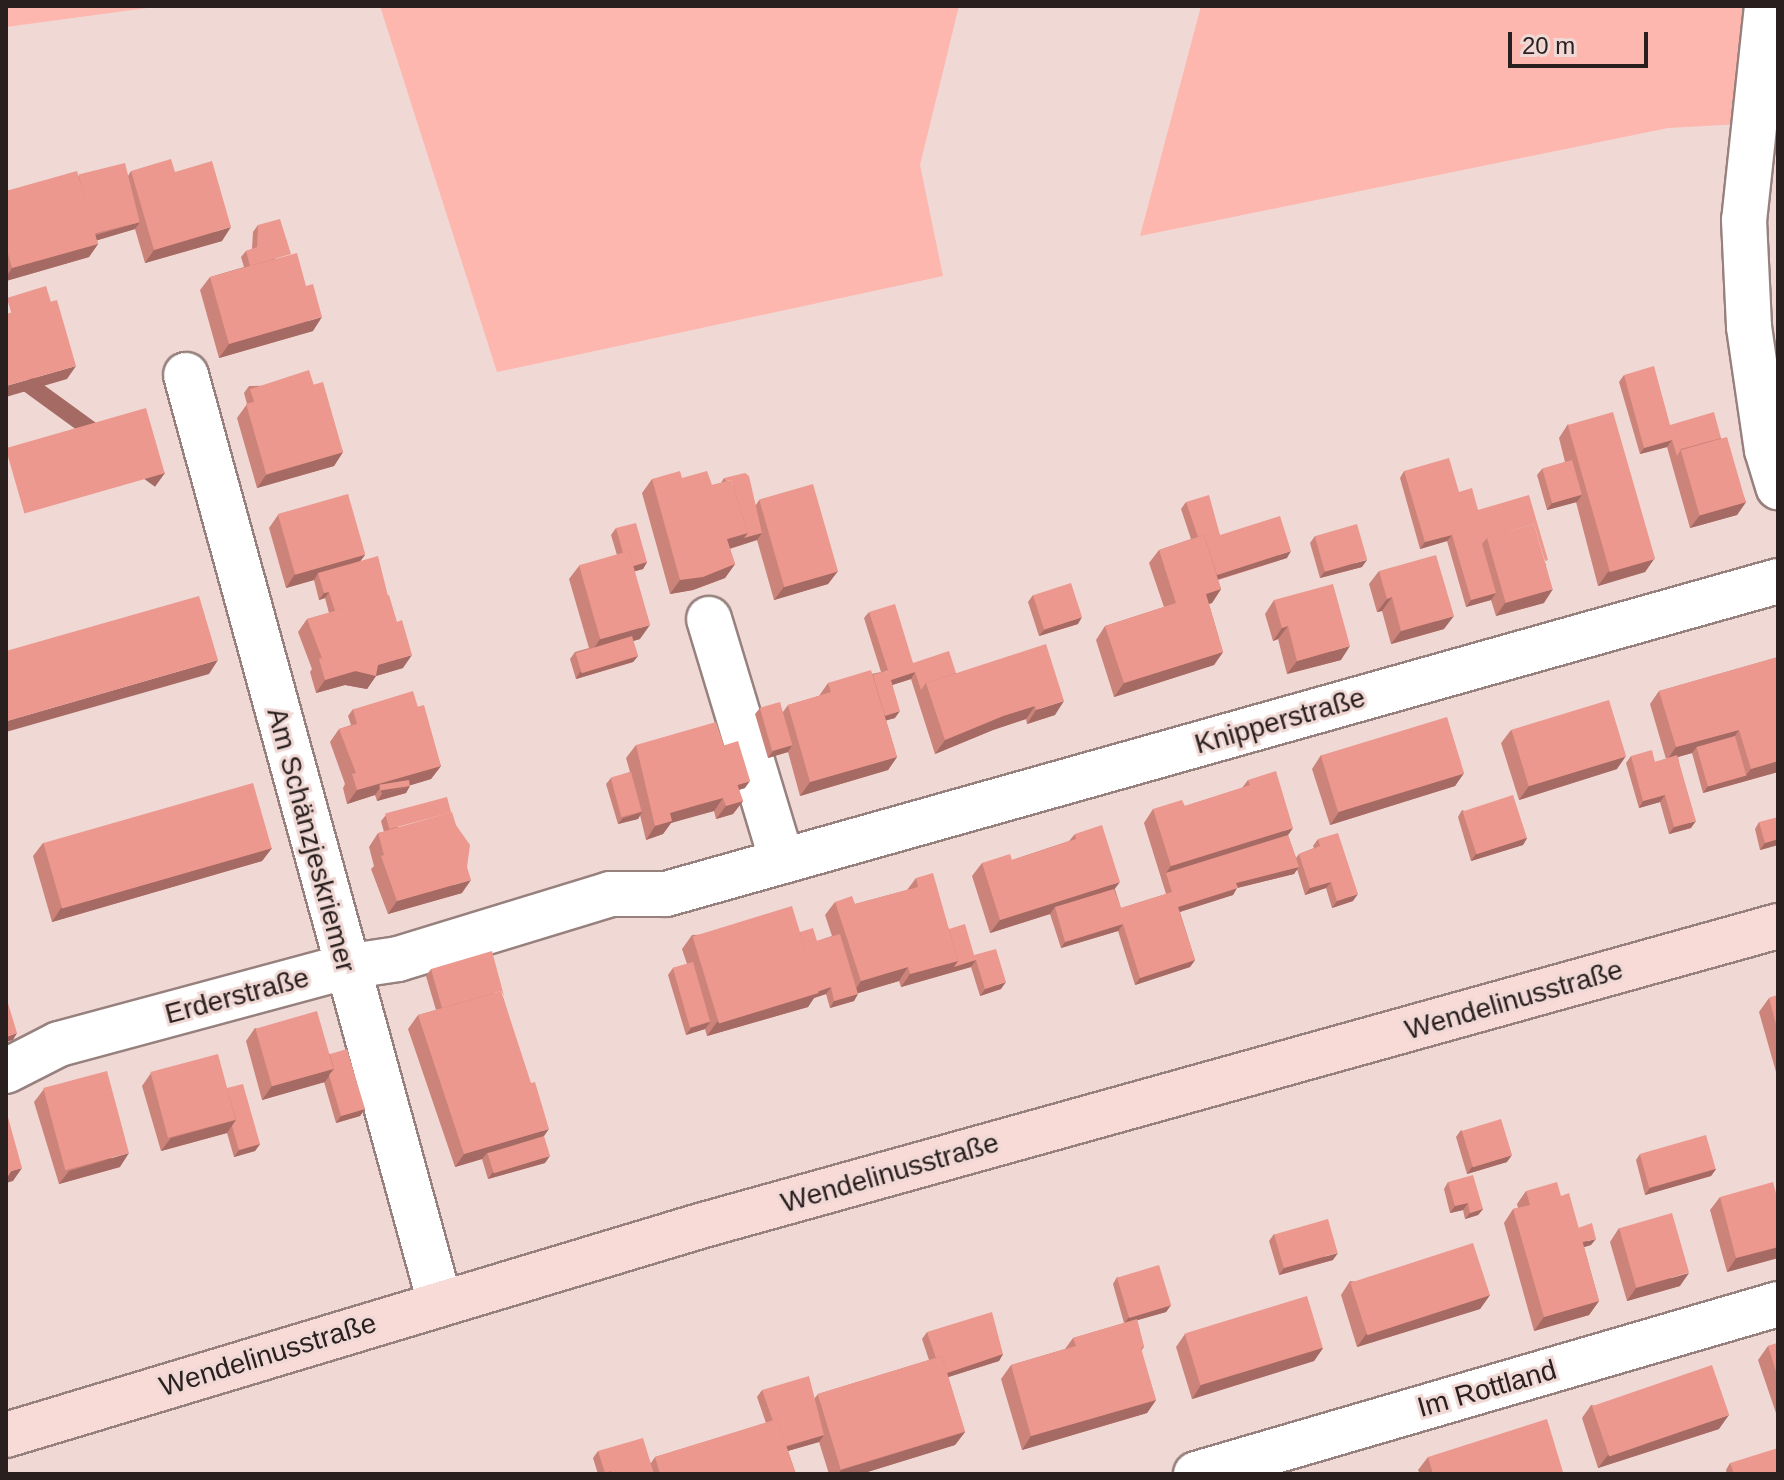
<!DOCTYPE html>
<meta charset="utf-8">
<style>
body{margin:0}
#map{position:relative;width:1784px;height:1480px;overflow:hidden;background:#f0d8d5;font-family:Helvetica,sans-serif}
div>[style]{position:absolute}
.green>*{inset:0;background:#fdb7ae}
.roads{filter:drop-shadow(2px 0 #97817e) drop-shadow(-2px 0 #97817e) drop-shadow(0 2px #97817e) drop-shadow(0 -2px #97817e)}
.minor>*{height:44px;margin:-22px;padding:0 22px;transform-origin:22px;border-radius:22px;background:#fff}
.major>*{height:44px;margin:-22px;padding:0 22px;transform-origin:22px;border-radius:22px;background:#f8dad7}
.wall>*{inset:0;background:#cb837a}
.shaded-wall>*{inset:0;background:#a56a63;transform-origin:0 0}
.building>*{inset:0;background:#ec988e;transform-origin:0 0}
span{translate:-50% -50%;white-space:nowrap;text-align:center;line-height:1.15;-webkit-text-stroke:6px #f0d8d5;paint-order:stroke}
.street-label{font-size:28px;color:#281f1e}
.frame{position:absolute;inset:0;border:8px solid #281f1e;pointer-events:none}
.scale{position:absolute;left:1508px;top:32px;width:140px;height:36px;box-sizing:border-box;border:4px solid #281f1e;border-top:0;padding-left:10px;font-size:24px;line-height:28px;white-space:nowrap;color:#281f1e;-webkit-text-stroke:6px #f0d8d5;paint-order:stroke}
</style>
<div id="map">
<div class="green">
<i style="clip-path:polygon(6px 6px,162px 6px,6px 27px)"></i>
<i style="clip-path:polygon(380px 6px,959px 6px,920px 165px,943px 276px,497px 372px)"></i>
<i style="clip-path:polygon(1201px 6px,1778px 6px,1778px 122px,1668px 128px,1140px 236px)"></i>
</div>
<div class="roads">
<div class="minor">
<i style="left:1767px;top:6px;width:215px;rotate:96.1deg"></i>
<i style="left:1744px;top:220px;width:107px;rotate:87.3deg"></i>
<i style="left:1749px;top:327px;width:124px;rotate:81.7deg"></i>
<i style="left:1767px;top:450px;width:39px;rotate:73deg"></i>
<i style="left:186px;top:375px;width:962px;rotate:74.69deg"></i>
<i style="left:709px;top:619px;width:253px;rotate:73.2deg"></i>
<i style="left:6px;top:1071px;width:59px;rotate:-27deg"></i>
<i style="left:59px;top:1044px;width:296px;rotate:-15.1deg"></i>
<i style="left:345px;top:967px;width:54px;rotate:-8.6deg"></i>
<i style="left:398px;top:959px;width:222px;rotate:-17deg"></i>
<i style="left:610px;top:894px;width:56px"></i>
<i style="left:666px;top:894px;width:1155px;rotate:-15.72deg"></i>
<i style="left:1196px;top:1474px;width:606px;rotate:-16.28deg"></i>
</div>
<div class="major">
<i style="left:6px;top:1435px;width:725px;rotate:-16.76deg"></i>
<i style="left:700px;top:1226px;width:1119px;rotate:-15.55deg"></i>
</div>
</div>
<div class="wall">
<i style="clip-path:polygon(131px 171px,175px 172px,222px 241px,145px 263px,135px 229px,97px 240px,98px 244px,89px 257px,6px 281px,6px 191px,79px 176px,128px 176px)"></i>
<i style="clip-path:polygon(258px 225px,313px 331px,219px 358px,200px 290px,210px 277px,244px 267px,241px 257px,246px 251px,252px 249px,253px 232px)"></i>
<i style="clip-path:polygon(1624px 375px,1670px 425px,1721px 438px,1746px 502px,1737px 515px,1690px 528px,1667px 447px,1640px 454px,1619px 382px)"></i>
<i style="clip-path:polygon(314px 385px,343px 452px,334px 466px,257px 488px,237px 418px,247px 404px,244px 393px,249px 386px)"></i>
<i style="clip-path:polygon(1568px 424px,1654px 559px,1645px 572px,1598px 586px,1576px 502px,1547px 510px,1537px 475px,1542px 469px,1565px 462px,1559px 438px)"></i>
<i style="clip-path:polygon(1404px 471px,1459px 492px,1478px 510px,1546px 564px,1544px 603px,1496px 616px,1491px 600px,1466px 607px,1447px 541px,1420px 549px,1400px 478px)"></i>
<i style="clip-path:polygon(682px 478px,712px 485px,721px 483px,724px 478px,756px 505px,759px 500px,838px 571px,828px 584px,774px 600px,757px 540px,730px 549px,735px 564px,725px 578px,693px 590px,670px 594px,642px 493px,652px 479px)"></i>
<i style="clip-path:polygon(1186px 502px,1220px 535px,1287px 558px,1218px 580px,1221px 589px,1212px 603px,1209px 604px,1223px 652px,1214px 665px,1114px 697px,1096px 640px,1105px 626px,1164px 607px,1149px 563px,1159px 550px,1191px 539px,1181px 509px)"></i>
<i style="clip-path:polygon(278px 515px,365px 555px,360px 561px,403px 668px,376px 676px,367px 689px,345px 685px,316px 693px,310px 672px,312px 669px,298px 632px,307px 619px,329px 613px,325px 598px,319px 600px,314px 580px,286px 588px,269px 528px)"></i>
<i style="clip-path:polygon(616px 528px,647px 562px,643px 569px,635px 571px,640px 639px,633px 641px,638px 656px,633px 662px,576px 679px,570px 659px,575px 652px,589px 648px,569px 579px,579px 566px,617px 555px,611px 535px)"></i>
<i style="clip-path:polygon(1315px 536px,1362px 567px,1320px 578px,1310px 543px)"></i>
<i style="clip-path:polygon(1379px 571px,1444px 629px,1391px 644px,1382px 611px,1377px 612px,1369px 584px)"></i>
<i style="clip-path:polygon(1033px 595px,1078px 624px,1039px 636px,1028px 602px)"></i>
<i style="clip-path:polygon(1274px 600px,1341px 660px,1287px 674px,1278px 639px,1273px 641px,1265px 614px)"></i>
<i style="clip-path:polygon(869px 612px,913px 663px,956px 673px,1055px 715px,1027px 724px,1026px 719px,993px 730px,935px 754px,911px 679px,892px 685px,895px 718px,886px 720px,897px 757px,888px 770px,800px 796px,788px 752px,768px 758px,755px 714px,760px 708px,783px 712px,788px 705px,819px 696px,828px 683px,881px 672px,864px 618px)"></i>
<i style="clip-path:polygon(1778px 657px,1778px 772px,1703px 793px,1692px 753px,1678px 757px,1691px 828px,1669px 834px,1660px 802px,1639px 808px,1626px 763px,1631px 756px,1655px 762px,1666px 759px,1650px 704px,1659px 691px)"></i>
<i style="clip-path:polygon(418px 707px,441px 766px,431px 779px,410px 785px,406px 793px,377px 801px,375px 795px,347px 804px,343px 788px,345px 784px,330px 742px,339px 729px,351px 725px,348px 716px,353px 709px)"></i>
<i style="clip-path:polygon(1511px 730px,1617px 769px,1519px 800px,1501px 743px)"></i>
<i style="clip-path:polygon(636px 745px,724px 745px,745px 788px,739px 790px,743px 801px,733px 814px,716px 819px,714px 811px,687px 818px,671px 823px,663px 834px,646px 840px,640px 815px,638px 819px,618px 824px,606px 784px,611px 778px,630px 772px,626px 758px)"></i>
<i style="clip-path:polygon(1321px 755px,1464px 773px,1455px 786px,1330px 825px,1312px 769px)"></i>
<i style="clip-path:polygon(1248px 780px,1288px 835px,1296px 858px,1299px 854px,1314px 848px,1313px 846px,1318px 839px,1353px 901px,1332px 908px,1326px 888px,1305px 895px,1297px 869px,1294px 874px,1237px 888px,1233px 895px,1180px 912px,1195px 960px,1190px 967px,1135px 985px,1118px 931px,1061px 948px,1050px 914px,990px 933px,972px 876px,982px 863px,1012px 860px,1069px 841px,1075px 834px,1115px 889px,1121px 908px,1166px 894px,1144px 823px,1153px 809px,1185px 806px,1242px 788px)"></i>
<i style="clip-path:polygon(1462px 810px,1527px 838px,1523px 845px,1471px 861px,1458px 817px)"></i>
<i style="clip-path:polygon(386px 815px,462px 893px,388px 914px,371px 869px,374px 866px,369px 847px,378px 833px,384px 832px,381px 821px)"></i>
<i style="clip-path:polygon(1759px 822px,1778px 845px,1760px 850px,1755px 829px)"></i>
<i style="clip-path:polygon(43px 843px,272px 848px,262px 861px,52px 922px,33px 856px)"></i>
<i style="clip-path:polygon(916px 878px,949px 929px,974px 955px,1001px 989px,980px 996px,971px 967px,901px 987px,899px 981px,858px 993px,854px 1001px,830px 1008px,826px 994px,814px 998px,808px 1007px,707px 1036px,705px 1029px,686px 1035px,668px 975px,673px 968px,687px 964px,682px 949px,692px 935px,800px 932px,817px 941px,832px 936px,825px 915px,835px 902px,855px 904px,907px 890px)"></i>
<i style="clip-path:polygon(431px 969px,503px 997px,544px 1136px,545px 1163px,488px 1179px,482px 1159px,455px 1167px,408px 1029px,418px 1015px,436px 1010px,426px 976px)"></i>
<i style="clip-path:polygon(1778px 995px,1778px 1079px,1759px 1012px,1769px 998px)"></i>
<i style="clip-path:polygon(255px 1028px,330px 1054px,365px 1109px,360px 1116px,336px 1123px,324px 1082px,262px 1100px,246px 1041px)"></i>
<i style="clip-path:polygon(151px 1073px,227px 1088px,260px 1144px,255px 1151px,234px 1157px,227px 1133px,161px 1151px,142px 1086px)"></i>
<i style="clip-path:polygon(44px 1089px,120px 1167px,59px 1184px,34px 1102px)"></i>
<i style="clip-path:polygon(1461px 1130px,1507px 1162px,1467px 1174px,1456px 1137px)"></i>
<i style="clip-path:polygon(1640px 1154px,1716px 1169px,1711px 1176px,1645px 1195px,1636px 1160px)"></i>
<i style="clip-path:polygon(1448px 1182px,1483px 1209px,1478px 1215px,1465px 1219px,1463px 1210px,1450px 1213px,1444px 1189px)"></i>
<i style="clip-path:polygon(1526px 1191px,1561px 1196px,1578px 1228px,1591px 1245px,1584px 1247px,1599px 1301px,1589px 1315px,1534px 1331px,1504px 1223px,1513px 1209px,1518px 1208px,1517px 1204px)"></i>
<i style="clip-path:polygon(1720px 1197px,1778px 1201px,1778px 1258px,1727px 1272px,1710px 1210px)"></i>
<i style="clip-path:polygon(1619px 1228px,1680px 1286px,1627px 1301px,1610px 1242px)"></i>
<i style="clip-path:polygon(1274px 1234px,1333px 1260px,1279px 1275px,1269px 1241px)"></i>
<i style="clip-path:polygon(1117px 1277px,1171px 1305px,1166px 1312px,1137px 1320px,1144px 1347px,1141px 1351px,1156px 1400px,1147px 1413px,1022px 1450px,1001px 1379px,1011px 1365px,1065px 1349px,1073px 1338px,1124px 1323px,1113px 1284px)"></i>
<i style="clip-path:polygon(1350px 1281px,1490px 1295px,1480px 1309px,1357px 1347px,1341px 1295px)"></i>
<i style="clip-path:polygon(927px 1332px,1003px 1354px,999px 1361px,948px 1377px,965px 1432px,955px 1445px,861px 1474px,829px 1474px,819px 1442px,788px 1451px,796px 1474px,598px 1474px,593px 1458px,598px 1451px,651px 1463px,655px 1457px,766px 1423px,757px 1397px,762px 1390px,814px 1399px,818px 1394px,929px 1360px,922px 1339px)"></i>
<i style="clip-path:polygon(1185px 1334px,1323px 1348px,1314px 1361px,1192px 1399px,1176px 1347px)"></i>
<i style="clip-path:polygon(1778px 1343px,1778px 1416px,1777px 1416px,1758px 1360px,1768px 1346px)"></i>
<i style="clip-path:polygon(1591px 1405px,1719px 1429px,1598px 1468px,1582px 1418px)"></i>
<i style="clip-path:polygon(1428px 1457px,1562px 1474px,1420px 1474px,1418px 1470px)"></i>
<i style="clip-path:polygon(1730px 1463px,1778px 1474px,1727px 1474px,1726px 1470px)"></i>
</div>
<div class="shaded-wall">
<i style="clip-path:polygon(140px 222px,135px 229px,85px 244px,89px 237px)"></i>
<i style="clip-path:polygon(231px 227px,222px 241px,145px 263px,154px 250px)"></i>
<i style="clip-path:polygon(98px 244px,89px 257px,6px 281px,6px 277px,12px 268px)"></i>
<i style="clip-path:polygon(322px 317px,313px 331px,219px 358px,229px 344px)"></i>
<i style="clip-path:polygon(76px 366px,67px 379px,6px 397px,6px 386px)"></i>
<i style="clip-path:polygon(1672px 440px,1667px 447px,1640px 454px,1644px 448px)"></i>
<i style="clip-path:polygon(343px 452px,334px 466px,257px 488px,266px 475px)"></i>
<i style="left:165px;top:473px;width:17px;height:165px;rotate:126deg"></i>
<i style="clip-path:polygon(1582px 495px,1577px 502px,1547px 510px,1552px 503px)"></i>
<i style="clip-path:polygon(1746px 502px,1737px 515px,1690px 528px,1700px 515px)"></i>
<i style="clip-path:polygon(748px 533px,762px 533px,757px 540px,718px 552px,727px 539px)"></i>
<i style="clip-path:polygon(1452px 535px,1447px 541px,1420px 549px,1425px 542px)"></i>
<i style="clip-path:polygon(1291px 551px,1287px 558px,1206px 583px,1211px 577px)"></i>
<i style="clip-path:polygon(365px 555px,355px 568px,318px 573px,314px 580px,286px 588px,295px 574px)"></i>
<i style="clip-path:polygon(1654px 559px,1645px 572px,1598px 586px,1608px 572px)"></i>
<i style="clip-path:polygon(1367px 560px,1362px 567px,1320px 578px,1325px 571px)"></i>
<i style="clip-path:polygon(647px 562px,643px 569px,622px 575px,627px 568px)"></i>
<i style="clip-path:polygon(735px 564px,725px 578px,693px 590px,670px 594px,680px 580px)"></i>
<i style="clip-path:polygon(838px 571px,828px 584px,774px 600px,784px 587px)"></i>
<i style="clip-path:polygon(1221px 589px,1212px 603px,1196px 607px,1206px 594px)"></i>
<i style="clip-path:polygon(1553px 589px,1544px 603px,1496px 616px,1505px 603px)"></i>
<i style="clip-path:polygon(329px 592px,325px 598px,319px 600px,324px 593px)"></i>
<i style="clip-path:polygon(1496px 593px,1491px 600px,1466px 607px,1471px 600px)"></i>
<i style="clip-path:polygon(1392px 597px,1382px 611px,1377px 612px,1387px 599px)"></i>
<i style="clip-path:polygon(1454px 616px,1444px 629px,1391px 644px,1401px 631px)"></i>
<i style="clip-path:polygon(1082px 617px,1078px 624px,1039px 636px,1044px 630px)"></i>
<i style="clip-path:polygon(650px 625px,640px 639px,591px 653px,600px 639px)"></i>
<i style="clip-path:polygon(1288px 626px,1278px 639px,1273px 641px,1282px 628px)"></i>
<i style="clip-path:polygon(1350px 646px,1341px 660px,1287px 674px,1297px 661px)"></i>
<i style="clip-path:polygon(1223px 652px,1214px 665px,1114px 697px,1124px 683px)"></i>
<i style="clip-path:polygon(412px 655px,403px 668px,376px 676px,367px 689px,345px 685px,316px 693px,325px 680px)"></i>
<i style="clip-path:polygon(638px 656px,633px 662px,576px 679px,580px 672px)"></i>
<i style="clip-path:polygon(218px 660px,209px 674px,6px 732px,6px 723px,7px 721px)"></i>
<i style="clip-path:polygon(915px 672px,911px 679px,886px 687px,891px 680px)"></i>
<i style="clip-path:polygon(1064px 701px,1055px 715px,1027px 724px,1036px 710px)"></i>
<i style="clip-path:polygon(1035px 706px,1026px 719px,993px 730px,935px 754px,945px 740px,1003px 716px)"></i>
<i style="clip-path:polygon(900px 711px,895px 718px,874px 724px,879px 717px)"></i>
<i style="clip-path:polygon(1739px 730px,1730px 743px,1697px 747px,1692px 753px,1667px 760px,1676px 747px)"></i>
<i style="clip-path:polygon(792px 745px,788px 752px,768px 758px,773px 751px)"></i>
<i style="clip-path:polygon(1626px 756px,1617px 769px,1519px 800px,1529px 786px)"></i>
<i style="clip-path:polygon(897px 757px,888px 770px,800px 796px,810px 782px)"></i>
<i style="clip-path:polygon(1778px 761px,1778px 772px,1703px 793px,1708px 786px,1746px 775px,1751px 769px)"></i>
<i style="clip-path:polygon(441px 766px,431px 779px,382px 794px,380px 788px,375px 795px,347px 804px,357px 790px)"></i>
<i style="clip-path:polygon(1464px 773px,1455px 786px,1330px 825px,1339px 812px)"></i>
<i style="clip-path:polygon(750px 781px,745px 788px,724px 794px,728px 787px)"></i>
<i style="clip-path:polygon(410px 786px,406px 793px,377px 801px,382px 794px)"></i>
<i style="clip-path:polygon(1665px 795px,1660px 802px,1639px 808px,1643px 801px)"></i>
<i style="clip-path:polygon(723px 798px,714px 811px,671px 823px,663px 834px,646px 840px,655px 826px,670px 813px)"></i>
<i style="clip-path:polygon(743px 801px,733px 814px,716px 819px,726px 806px)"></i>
<i style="clip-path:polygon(642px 812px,638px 819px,618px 824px,623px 818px)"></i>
<i style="clip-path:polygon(1696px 821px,1691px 828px,1669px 834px,1674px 827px)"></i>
<i style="clip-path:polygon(1293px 828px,1284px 841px,1166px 873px,1171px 866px)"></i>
<i style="clip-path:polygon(1527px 838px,1523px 845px,1471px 861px,1476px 854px)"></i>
<i style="clip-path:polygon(1778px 839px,1778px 845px,1760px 850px,1765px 843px)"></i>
<i style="clip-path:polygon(272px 848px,262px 861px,52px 922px,61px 908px)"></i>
<i style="clip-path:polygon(1299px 867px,1294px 874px,1237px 888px,1233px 895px,1173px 914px,1178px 907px,1236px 883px)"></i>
<i style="clip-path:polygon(471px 880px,462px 893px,388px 914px,397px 901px)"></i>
<i style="clip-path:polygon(1120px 882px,1110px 895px,1055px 907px,1050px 914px,990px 933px,1000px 920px)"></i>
<i style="clip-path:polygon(1331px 882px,1326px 888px,1305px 895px,1310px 888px)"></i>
<i style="clip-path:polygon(1358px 894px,1353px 901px,1332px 908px,1337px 901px)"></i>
<i style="clip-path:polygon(1123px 924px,1118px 931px,1061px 948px,1065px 942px)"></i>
<i style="clip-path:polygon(976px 960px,971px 967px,901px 987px,910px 974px,958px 961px)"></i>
<i style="clip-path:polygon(1195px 960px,1190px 967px,1135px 985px,1140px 978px)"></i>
<i style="clip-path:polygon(908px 967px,899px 981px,852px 995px,861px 981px)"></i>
<i style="clip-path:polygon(1006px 982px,1001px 989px,980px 996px,985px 989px)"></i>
<i style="clip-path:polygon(831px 987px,826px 994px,814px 998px,808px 1007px,707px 1036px,717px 1022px)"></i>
<i style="clip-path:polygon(858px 994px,854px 1001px,830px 1008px,834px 1001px)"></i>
<i style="clip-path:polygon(710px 1022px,705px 1029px,686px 1035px,691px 1028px)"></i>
<i style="clip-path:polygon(17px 1033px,13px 1040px,6px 1042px,6px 1037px)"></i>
<i style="clip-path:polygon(334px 1069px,325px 1082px,262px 1100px,272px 1086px)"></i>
<i style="clip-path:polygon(365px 1109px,360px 1116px,336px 1123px,341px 1116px)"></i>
<i style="clip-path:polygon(236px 1120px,227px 1133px,161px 1151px,171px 1138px)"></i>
<i style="clip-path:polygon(549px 1129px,539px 1143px,487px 1153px,482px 1159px,455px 1167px,464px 1154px)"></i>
<i style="clip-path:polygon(260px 1144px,255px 1151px,234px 1157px,239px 1150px)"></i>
<i style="clip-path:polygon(129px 1153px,120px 1167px,59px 1184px,69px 1171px)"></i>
<i style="clip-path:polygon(1512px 1155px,1507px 1162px,1467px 1174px,1472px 1167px)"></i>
<i style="clip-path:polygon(550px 1156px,545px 1163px,488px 1179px,493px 1172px)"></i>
<i style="clip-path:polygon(22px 1168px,13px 1181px,6px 1183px,6px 1178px,11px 1171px)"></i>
<i style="clip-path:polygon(1716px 1169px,1711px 1176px,1645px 1195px,1650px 1188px)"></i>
<i style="clip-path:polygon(1468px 1203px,1463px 1210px,1450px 1213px,1455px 1206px)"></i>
<i style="clip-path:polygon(1483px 1209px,1478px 1215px,1465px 1219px,1470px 1213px)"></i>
<i style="clip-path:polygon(1596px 1239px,1591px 1245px,1571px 1251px,1576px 1244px)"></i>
<i style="clip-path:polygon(1778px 1247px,1778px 1258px,1727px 1272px,1736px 1258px)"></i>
<i style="clip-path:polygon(1338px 1253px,1333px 1260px,1279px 1275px,1284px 1268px)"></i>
<i style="clip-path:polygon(1689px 1273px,1680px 1286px,1627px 1301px,1636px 1288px)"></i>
<i style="clip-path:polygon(1490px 1295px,1480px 1309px,1357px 1347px,1367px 1333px)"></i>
<i style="clip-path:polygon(1599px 1301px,1589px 1315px,1534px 1331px,1544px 1317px)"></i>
<i style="clip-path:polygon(1171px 1305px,1166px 1312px,1124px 1324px,1129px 1317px)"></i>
<i style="clip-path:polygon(1323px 1348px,1314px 1361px,1192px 1399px,1201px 1385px)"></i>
<i style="clip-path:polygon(1003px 1354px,999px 1361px,936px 1381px,941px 1375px)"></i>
<i style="clip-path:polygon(1156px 1400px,1147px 1413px,1022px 1450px,1031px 1436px)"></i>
<i style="clip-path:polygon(1729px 1415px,1719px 1429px,1598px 1468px,1608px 1455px)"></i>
<i style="clip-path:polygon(965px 1432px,955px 1445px,861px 1474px,838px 1474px,841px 1470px)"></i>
<i style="clip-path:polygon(824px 1435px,819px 1442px,777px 1454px,782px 1448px)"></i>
</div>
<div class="building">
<i style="clip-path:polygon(171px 159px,175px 172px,212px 161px,231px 227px,154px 250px,131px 171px)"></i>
<i style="left:125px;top:163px;width:61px;height:48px;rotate:76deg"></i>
<i style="clip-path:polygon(77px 171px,98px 244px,12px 268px,6px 247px,6px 191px)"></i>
<i style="clip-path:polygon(280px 219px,291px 254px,250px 266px,246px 251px,257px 247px,258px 225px)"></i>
<i style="clip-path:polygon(297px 253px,306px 286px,313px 284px,322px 317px,229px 344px,210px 277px)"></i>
<i style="left:46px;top:286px;width:17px;height:41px;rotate:73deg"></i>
<i style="clip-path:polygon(57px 300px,76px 366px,6px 386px,6px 314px)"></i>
<i style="clip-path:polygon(1654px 366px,1670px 425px,1714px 412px,1721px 438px,1681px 449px,1677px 456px,1672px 440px,1644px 448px,1624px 375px)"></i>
<i style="left:309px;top:370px;width:16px;height:62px;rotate:72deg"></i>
<i style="left:323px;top:382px;width:73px;height:80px;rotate:74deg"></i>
<i style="left:146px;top:408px;width:68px;height:146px;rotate:74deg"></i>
<i style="left:1613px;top:412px;width:153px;height:47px;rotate:74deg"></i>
<i style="left:1727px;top:437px;width:68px;height:48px;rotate:74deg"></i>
<i style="clip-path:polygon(1449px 458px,1459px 492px,1472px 488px,1478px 510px,1529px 495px,1548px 560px,1545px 561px,1534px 524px,1487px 538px,1482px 544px,1496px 593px,1471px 600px,1452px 535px,1425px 542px,1404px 471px)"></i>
<i style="left:1572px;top:460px;width:36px;height:31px;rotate:74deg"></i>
<i style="clip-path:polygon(680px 471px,682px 478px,707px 471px,712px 485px,731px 480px,748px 533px,727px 539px,735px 564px,703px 577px,680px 580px,652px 479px)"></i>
<i style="clip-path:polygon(745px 473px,749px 476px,762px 533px,744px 538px,748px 533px,731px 480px,726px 481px,724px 478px)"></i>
<i style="left:813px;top:484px;width:91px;height:56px;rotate:74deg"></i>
<i style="left:348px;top:494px;width:63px;height:73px;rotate:74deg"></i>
<i style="clip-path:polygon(1209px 495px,1220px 535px,1280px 516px,1291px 551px,1217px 575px,1204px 535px,1198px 537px,1186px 502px)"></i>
<i style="clip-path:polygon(636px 523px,647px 562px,633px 566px,629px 551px,623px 553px,616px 528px)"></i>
<i style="left:1357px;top:524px;width:37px;height:44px;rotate:74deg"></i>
<i style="left:1534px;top:524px;width:68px;height:49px;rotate:74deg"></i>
<i style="clip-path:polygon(1204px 535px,1221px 589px,1206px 594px,1223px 652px,1124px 683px,1105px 626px,1176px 603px,1159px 550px)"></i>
<i style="left:629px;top:551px;width:77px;height:52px;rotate:74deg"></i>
<i style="clip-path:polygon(1436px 555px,1454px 616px,1401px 631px,1392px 597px,1387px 599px,1379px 571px)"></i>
<i style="clip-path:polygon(378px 556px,388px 596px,335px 611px,329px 592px,324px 593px,318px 573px)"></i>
<i style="left:1071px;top:583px;width:36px;height:40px;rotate:72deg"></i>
<i style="clip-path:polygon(1333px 584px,1350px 646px,1297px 661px,1288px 626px,1282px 628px,1274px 600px)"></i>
<i style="clip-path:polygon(389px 595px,397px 622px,402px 620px,412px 655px,378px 665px,376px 676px,355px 671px,325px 680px,319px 659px,322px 658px,307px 619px)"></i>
<i style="clip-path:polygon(199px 596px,218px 660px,7px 721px,6px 716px,6px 651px)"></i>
<i style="clip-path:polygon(895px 604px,913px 663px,949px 651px,956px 673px,926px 683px,921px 690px,915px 672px,891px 680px,900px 711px,885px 716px,873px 675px,888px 670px,869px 612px)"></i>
<i style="left:632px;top:636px;width:21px;height:59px;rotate:73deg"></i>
<i style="clip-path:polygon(1046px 644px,1064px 701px,1036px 710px,1035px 706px,1003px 716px,945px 740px,926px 683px)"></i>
<i style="clip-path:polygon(1778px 657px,1778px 761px,1751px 769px,1739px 730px,1676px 747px,1659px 691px)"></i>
<i style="clip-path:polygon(871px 670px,897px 757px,810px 782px,788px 705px,831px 692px,828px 683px)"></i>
<i style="left:413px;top:691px;width:17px;height:63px;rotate:73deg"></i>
<i style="left:1609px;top:700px;width:59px;height:102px;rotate:73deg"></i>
<i style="left:780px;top:702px;width:45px;height:21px;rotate:74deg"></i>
<i style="clip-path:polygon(424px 705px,441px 766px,357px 790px,352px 774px,356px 773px,339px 729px)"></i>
<i style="left:1447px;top:717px;width:59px;height:132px;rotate:73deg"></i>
<i style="clip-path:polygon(716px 722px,743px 801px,726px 806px,723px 798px,697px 805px,670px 813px,672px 821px,655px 826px,636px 745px)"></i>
<i style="left:1735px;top:736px;width:41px;height:40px;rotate:74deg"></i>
<i style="left:738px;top:741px;width:42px;height:15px;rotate:73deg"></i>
<i style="clip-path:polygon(1652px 750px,1655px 762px,1677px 755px,1696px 821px,1674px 827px,1665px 795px,1643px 801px,1631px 756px)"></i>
<i style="clip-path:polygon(1276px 771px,1293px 828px,1171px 866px,1153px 809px,1182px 800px,1185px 806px,1250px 785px,1248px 780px)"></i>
<i style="left:631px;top:772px;width:41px;height:21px;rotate:75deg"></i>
<i style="left:409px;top:780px;width:6px;height:30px;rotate:81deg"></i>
<i style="left:253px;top:783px;width:68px;height:218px;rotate:74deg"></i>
<i style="left:1513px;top:795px;width:45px;height:53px;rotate:72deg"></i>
<i style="left:447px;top:797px;width:16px;height:64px;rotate:75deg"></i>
<i style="clip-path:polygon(452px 812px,456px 825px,470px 845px,467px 867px,471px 880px,397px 901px,381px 856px,384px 855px,378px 833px)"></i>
<i style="clip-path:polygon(1778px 817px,1778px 839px,1765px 843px,1759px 822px)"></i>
<i style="clip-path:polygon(1102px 825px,1120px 882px,1000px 920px,982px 863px,1010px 854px,1012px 860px,1076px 839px,1075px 834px)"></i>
<i style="clip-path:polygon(1338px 833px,1358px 894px,1337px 901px,1331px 882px,1310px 888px,1299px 854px,1320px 846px,1318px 839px)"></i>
<i style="clip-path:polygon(1288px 835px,1299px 867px,1236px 883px,1238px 888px,1178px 907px,1195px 960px,1140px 978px,1123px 924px,1065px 942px,1055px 907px,1114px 889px,1121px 908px,1172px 892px,1166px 873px)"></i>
<i style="clip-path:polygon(933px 873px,958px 961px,910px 974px,908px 967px,861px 981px,835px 902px,852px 896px,855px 904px,918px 887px,916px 878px)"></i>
<i style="left:792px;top:906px;width:91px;height:104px;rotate:73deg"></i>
<i style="clip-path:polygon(965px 924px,974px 955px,996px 949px,1006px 982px,985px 989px,976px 960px,954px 967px,958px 961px,949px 929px)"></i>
<i style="clip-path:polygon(813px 928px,817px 941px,840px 934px,858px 994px,834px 1001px,831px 987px,817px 992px,800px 932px)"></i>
<i style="clip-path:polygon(492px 951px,504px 996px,501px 991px,442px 1008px,431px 969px)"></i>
<i style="left:693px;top:962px;width:62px;height:21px;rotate:74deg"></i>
<i style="clip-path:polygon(501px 991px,531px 1083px,535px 1082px,549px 1129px,464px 1154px,418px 1015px)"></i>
<i style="clip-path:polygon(1778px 995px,1778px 1032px,1769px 998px)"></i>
<i style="clip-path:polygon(7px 1000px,17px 1033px,6px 1037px,6px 1001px)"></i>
<i style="left:317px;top:1011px;width:60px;height:64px;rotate:74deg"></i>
<i style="clip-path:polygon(347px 1049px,365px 1109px,341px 1116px,329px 1075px,334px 1069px,330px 1054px)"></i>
<i style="left:218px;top:1054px;width:68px;height:70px;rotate:75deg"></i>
<i style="left:107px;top:1071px;width:85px;height:66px;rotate:75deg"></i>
<i style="clip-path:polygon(243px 1084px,260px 1144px,239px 1150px,232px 1126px,236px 1120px,227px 1088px)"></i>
<i style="clip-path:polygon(6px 1110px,22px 1168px,11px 1171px,6px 1180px)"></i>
<i style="left:1501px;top:1119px;width:38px;height:41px;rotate:73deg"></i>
<i style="left:1706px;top:1135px;width:35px;height:69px;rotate:74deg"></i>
<i style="left:544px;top:1136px;width:21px;height:59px;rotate:73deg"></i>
<i style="clip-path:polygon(1473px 1175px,1483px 1209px,1470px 1213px,1468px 1203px,1455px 1206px,1448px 1182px)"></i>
<i style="clip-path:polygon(1557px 1182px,1561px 1196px,1569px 1193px,1599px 1301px,1544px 1317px,1513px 1209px,1530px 1205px,1526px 1191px)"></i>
<i style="clip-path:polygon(1773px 1182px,1778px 1201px,1778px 1247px,1736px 1258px,1720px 1197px)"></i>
<i style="left:1672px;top:1213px;width:62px;height:55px;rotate:74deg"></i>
<i style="left:1328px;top:1219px;width:35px;height:56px;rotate:74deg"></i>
<i style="clip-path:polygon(1592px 1223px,1596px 1239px,1582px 1242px,1578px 1228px)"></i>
<i style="left:1473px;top:1243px;width:55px;height:129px;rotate:72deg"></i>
<i style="left:1159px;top:1265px;width:42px;height:44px;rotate:73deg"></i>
<i style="left:1307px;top:1296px;width:54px;height:128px;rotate:73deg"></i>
<i style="clip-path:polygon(992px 1312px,1003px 1354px,947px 1373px,942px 1356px,936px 1358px,927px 1332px)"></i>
<i style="clip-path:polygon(1137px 1319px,1144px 1347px,1141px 1348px,1156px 1400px,1031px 1436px,1011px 1365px,1076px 1346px,1073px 1338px)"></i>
<i style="clip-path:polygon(1778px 1343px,1778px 1378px,1768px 1346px)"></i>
<i style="left:942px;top:1356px;width:79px;height:130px;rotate:73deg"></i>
<i style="left:1712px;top:1365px;width:53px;height:127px;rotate:71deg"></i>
<i style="clip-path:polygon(809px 1376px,824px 1435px,786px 1446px,777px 1419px,773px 1421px,762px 1390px)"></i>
<i style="clip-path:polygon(777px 1419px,796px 1474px,660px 1474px,655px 1457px)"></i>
<i style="clip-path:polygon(1547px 1419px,1563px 1472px,1558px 1474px,1433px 1474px,1428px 1457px)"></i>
<i style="clip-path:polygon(643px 1438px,654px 1474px,612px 1474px,611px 1471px,605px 1473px,598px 1451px)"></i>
<i style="clip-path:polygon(1778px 1448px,1778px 1474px,1734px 1474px,1730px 1463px)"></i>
</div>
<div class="street-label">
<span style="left:1280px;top:721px;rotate:-16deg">Knipperstraße</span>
<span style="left:311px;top:840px;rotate:75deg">Am Schänzjeskriemer</span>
<span style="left:237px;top:996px;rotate:-15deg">Erderstraße</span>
<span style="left:1514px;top:1000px;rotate:-16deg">Wendelinusstraße</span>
<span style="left:890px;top:1173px;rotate:-16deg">Wendelinusstraße</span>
<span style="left:268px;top:1355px;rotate:-17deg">Wendelinusstraße</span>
<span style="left:1487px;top:1389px;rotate:-16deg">Im Rottland</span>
</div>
<div class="frame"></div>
<div class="scale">20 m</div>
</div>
